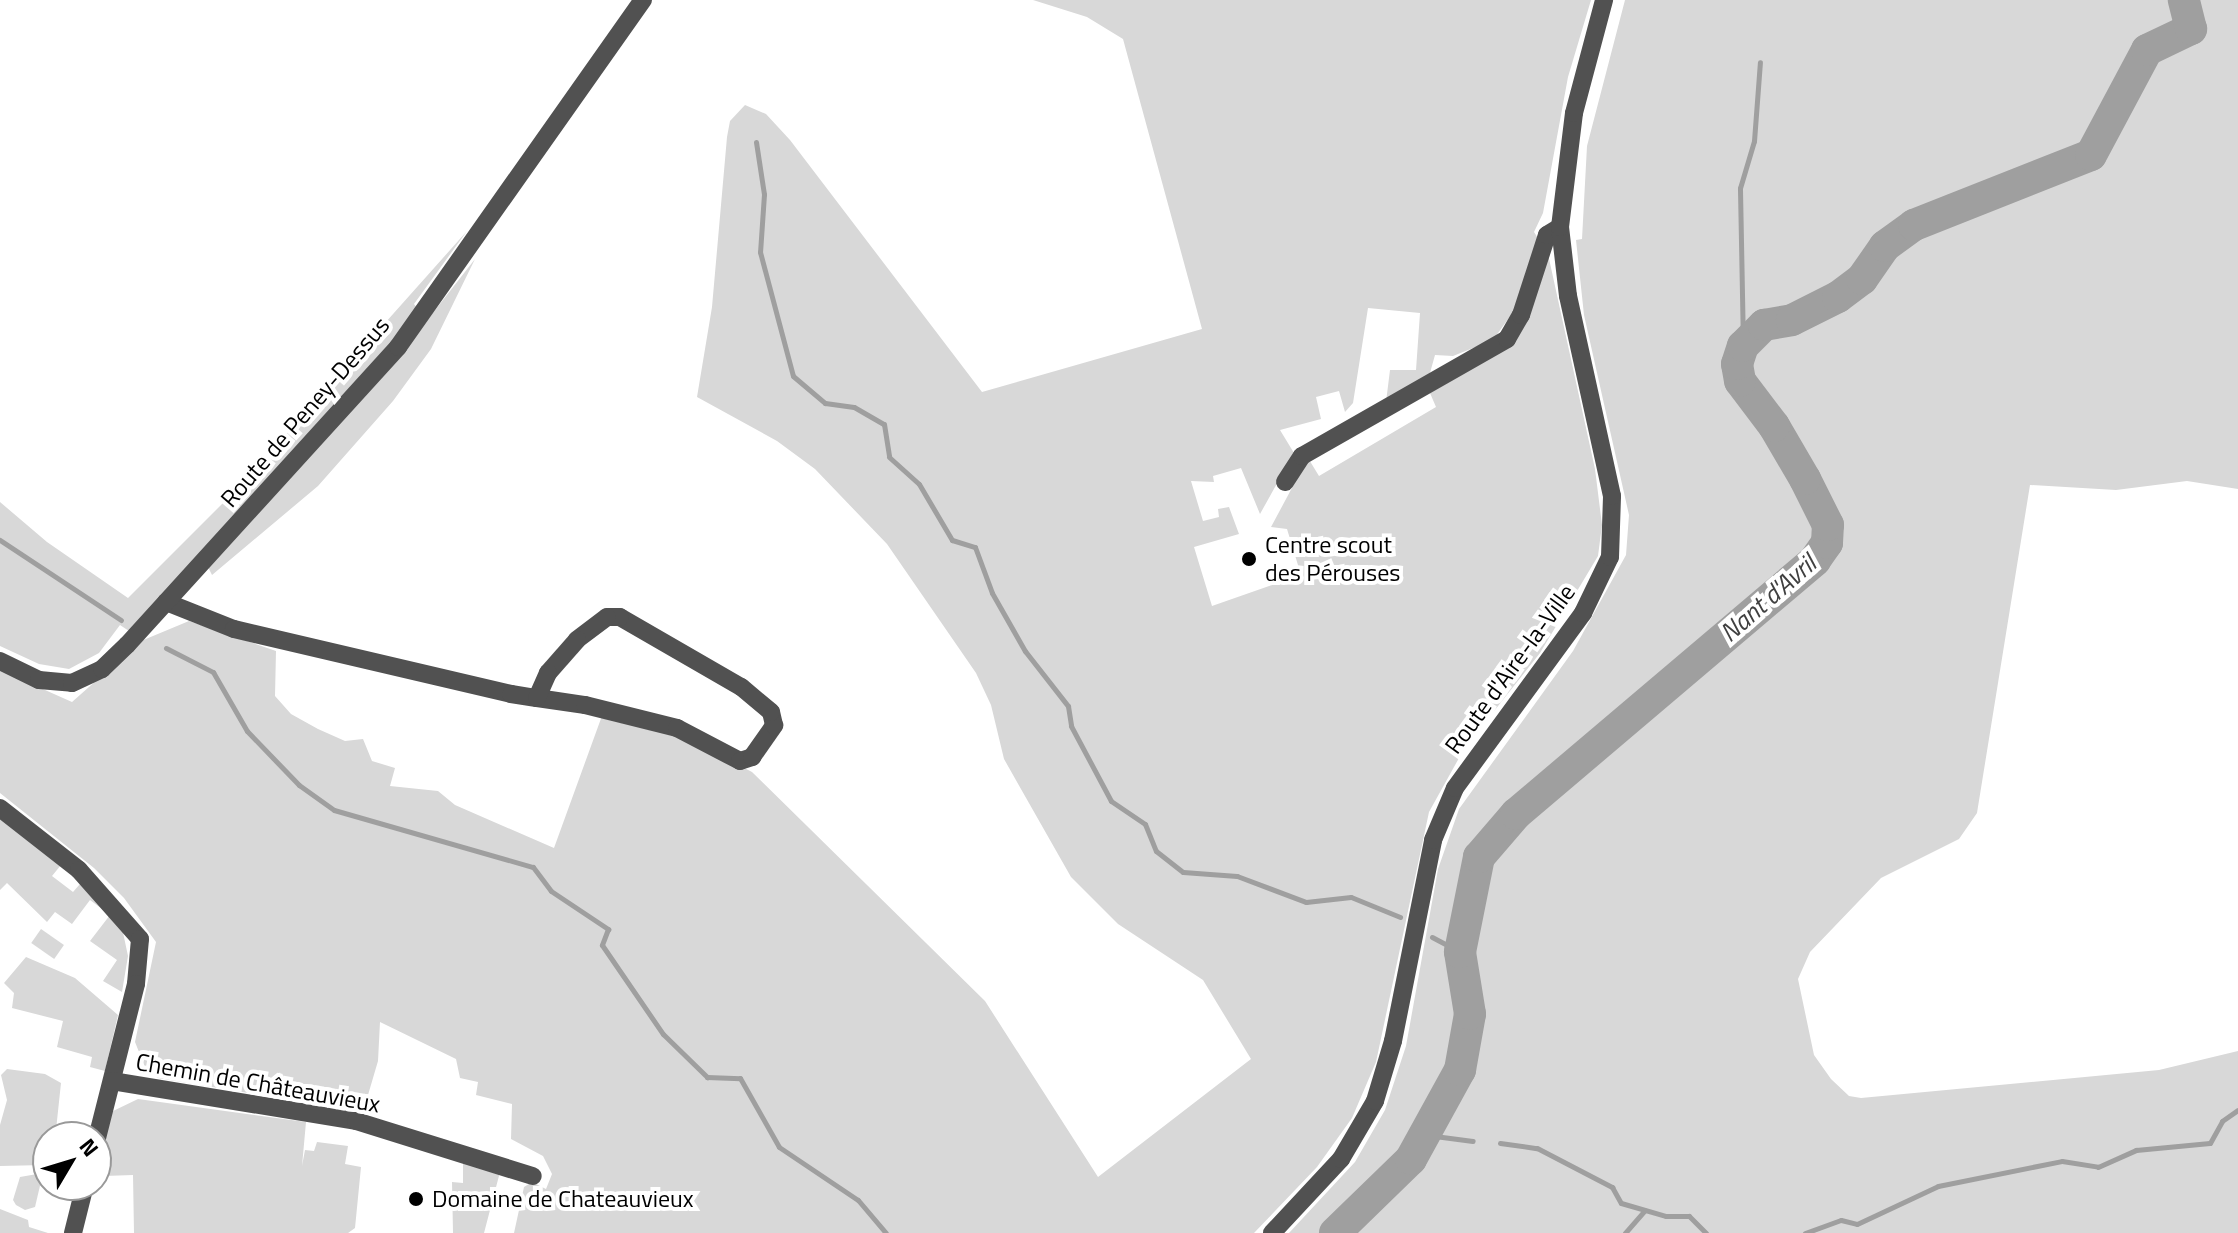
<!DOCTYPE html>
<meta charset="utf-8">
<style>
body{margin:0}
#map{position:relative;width:2238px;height:1233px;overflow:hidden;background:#fff;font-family:"Titillium Web",sans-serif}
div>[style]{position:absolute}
.green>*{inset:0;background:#d8d8d8;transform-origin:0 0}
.stream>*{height:5px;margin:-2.5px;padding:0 2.5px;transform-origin:2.5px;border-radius:2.5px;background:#9f9f9f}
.river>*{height:32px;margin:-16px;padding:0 16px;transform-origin:16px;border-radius:16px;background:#9f9f9f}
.minor>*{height:18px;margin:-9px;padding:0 9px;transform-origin:9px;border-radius:9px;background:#515151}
.dots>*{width:22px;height:22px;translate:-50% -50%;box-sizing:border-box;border:4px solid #fff;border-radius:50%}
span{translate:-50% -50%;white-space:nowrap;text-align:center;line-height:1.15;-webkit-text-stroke:8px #fff;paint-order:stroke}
.street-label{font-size:24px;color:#000}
.poi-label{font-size:24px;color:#000}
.left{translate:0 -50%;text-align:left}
.water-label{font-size:26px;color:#404040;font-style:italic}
.north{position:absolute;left:32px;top:1121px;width:80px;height:80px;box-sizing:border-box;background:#fff;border:2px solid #999;border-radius:50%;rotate:52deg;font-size:22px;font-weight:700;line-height:32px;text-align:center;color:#000}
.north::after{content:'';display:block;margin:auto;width:28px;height:36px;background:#000;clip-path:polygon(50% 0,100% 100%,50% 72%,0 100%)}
</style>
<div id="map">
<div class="green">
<i style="clip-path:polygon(evenodd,1033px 0,1591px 0,1568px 77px,1543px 213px,1534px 232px,1548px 254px,1595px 469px,1602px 525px,1598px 556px,1540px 653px,1464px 749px,1429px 812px,1376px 1062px,1352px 1118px,1317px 1167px,1254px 1233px,514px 1233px,524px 1187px,532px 1182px,546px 1189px,552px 1174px,543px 1156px,511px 1139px,512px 1104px,476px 1095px,478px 1082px,460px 1078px,456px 1059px,380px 1022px,378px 1061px,363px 1112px,158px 1078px,147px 1072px,135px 1042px,156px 942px,124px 898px,94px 868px,0 793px,0 670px,72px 702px,141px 641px,189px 621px,276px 651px,275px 696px,291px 714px,318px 729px,345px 741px,363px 739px,372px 761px,395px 768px,390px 786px,438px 791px,455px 805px,554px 848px,603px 713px,679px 734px,752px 772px,985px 1001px,1098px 1177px,1251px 1059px,1203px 980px,1118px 924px,1071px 877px,1004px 759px,991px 705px,976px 673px,887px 544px,815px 469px,777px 441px,697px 397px,712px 307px,727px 137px,730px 121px,745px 105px,766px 114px,790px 140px,982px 392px,1202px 329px,1123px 39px,1087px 17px,1033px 0,1368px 308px,1420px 313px,1416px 370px,1390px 370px,1386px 402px,1428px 380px,1435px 355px,1453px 356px,1493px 340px,1516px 308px,1509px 347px,1430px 393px,1436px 407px,1319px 476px,1308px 458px,1271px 527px,1287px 529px,1301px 575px,1212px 606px,1194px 547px,1239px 534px,1229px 507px,1218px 509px,1219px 517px,1203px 521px,1191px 481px,1214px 482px,1213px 476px,1241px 468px,1260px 514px,1294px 453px,1280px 430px,1321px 419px,1316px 397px,1339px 391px,1345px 412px,1353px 403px,1368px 308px)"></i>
<i style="clip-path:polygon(1625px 0,2238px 0,2238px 489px,2187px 481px,2116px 490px,2030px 485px,1977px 813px,1959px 839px,1881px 878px,1810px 952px,1798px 979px,1814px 1055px,1831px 1079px,1849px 1096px,1861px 1098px,2159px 1070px,2238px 1051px,2238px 1233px,1289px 1233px,1355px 1162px,1385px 1110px,1406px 1046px,1438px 869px,1459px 809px,1573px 651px,1626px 555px,1629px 515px,1584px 315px,1576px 240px,1582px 239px,1587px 146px)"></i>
<i style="clip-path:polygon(467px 231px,414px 304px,418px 309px,398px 335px,129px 631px,120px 625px,99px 653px,69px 669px,39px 664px,0 646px,0 502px,47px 542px,128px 598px,238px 488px)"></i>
<i style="clip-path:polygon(475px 259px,431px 349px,393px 401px,318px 486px,212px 575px,208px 567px,393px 364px)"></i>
<i style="clip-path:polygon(0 817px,61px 865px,52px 876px,73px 892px,80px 884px,121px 923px,128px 956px,122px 992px,103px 981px,117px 960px,90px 941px,110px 915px,90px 900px,72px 924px,55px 912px,47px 922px,7px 883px,0 890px)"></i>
<i style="left:41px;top:929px;width:28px;height:17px;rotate:35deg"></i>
<i style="clip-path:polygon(26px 957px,75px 978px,118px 1015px,105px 1071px,90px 1067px,92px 1057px,57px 1047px,63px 1021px,12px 1008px,14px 993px,4px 983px)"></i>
<i style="clip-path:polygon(7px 1069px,45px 1074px,61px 1083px,56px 1130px,48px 1137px,45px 1165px,0 1166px,0 1125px,7px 1100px,1px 1075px)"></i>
<i style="clip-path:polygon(138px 1099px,306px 1122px,302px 1166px,305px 1150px,314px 1151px,317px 1142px,348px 1146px,345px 1164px,361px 1167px,355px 1228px,348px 1233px,134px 1233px,133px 1175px,104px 1176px,96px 1174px,96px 1168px,111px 1112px)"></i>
<i style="clip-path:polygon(463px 1160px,500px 1172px,484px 1233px,453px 1233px,452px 1182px,463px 1183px)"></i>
<i style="clip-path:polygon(43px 1173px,35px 1207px,25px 1210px,16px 1205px,13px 1200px,20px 1177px)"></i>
<i style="clip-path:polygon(0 1209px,28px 1220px,29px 1227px,48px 1233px,0 1233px)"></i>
</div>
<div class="stream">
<i style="left:756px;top:142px;width:53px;rotate:81.3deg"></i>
<i style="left:764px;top:194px;width:58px;rotate:93.9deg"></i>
<i style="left:760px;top:252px;width:128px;rotate:75.1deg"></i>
<i style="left:793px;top:376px;width:42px;rotate:40.2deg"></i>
<i style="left:825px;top:403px;width:29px;rotate:8deg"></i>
<i style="left:854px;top:407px;width:34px;rotate:30deg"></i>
<i style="left:884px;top:424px;width:33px;rotate:81deg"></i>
<i style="left:889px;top:457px;width:40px;rotate:42deg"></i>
<i style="left:919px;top:484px;width:65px;rotate:59.5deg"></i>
<i style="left:952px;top:540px;width:24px;rotate:17deg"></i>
<i style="left:975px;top:547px;width:49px;rotate:69.7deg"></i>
<i style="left:992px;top:593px;width:67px;rotate:60.4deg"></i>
<i style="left:1025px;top:651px;width:70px;rotate:52deg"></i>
<i style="left:1068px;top:706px;width:20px;rotate:81deg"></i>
<i style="left:1071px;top:726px;width:85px;rotate:61.9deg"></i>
<i style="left:1111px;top:801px;width:41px;rotate:34.1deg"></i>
<i style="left:1145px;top:824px;width:29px;rotate:68deg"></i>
<i style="left:1156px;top:851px;width:34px;rotate:38deg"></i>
<i style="left:1183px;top:872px;width:54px;rotate:4.2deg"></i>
<i style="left:1237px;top:876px;width:74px;rotate:20.6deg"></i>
<i style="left:1306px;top:902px;width:45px;rotate:-6.3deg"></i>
<i style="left:1351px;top:897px;width:53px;rotate:22.2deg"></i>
<i style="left:1743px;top:346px;width:158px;rotate:-91.1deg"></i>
<i style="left:1740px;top:188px;width:49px;rotate:-73.4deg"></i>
<i style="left:1754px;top:141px;width:79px;rotate:-85.7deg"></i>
<i style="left:0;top:540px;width:145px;rotate:33.5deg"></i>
<i style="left:166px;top:648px;width:53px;rotate:27.1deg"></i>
<i style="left:213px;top:672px;width:68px;rotate:60deg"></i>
<i style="left:247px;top:731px;width:75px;rotate:46.1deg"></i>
<i style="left:299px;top:785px;width:43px;rotate:35.5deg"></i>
<i style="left:334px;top:810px;width:207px;rotate:16deg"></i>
<i style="left:533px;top:867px;width:30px;rotate:53deg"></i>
<i style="left:551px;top:891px;width:69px;rotate:33.7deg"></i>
<i style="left:608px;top:929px;width:17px;rotate:111deg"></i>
<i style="left:602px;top:945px;width:108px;rotate:55.6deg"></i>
<i style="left:663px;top:1034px;width:62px;rotate:44.3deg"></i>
<i style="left:707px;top:1077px;width:33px;rotate:2deg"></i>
<i style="left:740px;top:1078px;width:79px;rotate:60.5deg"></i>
<i style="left:779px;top:1147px;width:95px;rotate:33.9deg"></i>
<i style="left:858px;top:1200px;width:43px;rotate:49.7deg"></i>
<i style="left:1432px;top:937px;width:32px;rotate:28deg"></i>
<i style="left:1427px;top:1135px;width:46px;rotate:7.4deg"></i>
<i style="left:1500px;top:1143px;width:37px;rotate:8deg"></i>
<i style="left:1537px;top:1148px;width:85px;rotate:27.5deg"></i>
<i style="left:1612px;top:1187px;width:18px;rotate:61deg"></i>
<i style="left:1621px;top:1203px;width:47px;rotate:16.1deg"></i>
<i style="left:1666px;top:1216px;width:23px"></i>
<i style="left:1689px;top:1216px;width:24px;rotate:45deg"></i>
<i style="left:1625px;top:1233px;width:30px;rotate:-49deg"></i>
<i style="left:1805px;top:1233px;width:38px;rotate:-20deg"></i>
<i style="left:1841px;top:1220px;width:16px;rotate:14deg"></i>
<i style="left:1857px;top:1224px;width:89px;rotate:-25.1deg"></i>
<i style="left:1938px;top:1186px;width:126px;rotate:-11.4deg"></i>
<i style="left:2062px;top:1161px;width:36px;rotate:9deg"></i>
<i style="left:2098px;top:1167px;width:42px;rotate:-24.1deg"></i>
<i style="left:2136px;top:1150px;width:74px;rotate:-5.4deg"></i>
<i style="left:2210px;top:1143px;width:25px;rotate:-61deg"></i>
<i style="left:2222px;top:1121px;width:19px;rotate:-35deg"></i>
</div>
<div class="river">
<i style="left:1335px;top:1233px;width:106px;rotate:-44.2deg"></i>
<i style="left:1411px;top:1159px;width:102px;rotate:-61.2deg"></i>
<i style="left:1460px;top:1070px;width:57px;rotate:-79.9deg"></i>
<i style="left:1470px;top:1014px;width:63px;rotate:-99.2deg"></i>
<i style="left:1460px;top:952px;width:97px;rotate:-78.7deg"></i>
<i style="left:1479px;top:857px;width:57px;rotate:-49.3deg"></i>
<i style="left:1516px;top:814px;width:392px;rotate:-40.3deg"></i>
<i style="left:1815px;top:560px;width:21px;rotate:-55deg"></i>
<i style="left:1827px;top:543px;width:18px;rotate:-87deg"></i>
<i style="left:1828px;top:525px;width:51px;rotate:-116.6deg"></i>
<i style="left:1805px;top:479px;width:61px;rotate:-120.3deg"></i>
<i style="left:1774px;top:426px;width:56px;rotate:-127.1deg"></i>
<i style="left:1740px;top:381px;width:17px;rotate:-100deg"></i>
<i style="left:1737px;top:364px;width:19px;rotate:-72deg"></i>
<i style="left:1743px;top:346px;width:30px;rotate:-45deg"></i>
<i style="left:1764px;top:325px;width:28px;rotate:-10deg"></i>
<i style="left:1792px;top:320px;width:51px;rotate:-26.6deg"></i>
<i style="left:1838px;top:297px;width:30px;rotate:-37deg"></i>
<i style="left:1862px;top:279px;width:40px;rotate:-55.1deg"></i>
<i style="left:1885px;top:246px;width:36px;rotate:-36deg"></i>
<i style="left:1914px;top:225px;width:190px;rotate:-21.6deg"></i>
<i style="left:2091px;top:155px;width:119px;rotate:-61.9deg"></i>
<i style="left:2147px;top:50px;width:49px;rotate:-25.5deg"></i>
<i style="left:2191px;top:29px;width:30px;rotate:-104deg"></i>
</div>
<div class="minor">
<i style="left:1285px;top:482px;width:31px;rotate:-57deg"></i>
<i style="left:1302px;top:456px;width:236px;rotate:-29.7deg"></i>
<i style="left:1507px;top:339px;width:28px;rotate:-60deg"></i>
<i style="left:1521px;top:315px;width:84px;rotate:-72deg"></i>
<i style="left:1547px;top:235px;width:15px;rotate:-32deg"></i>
<i style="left:166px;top:602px;width:73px;rotate:21.7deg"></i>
<i style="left:234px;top:629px;width:285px;rotate:13.2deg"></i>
<i style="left:511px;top:694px;width:26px;rotate:9deg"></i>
<i style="left:537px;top:698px;width:49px;rotate:8.3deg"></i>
<i style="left:585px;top:705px;width:95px;rotate:14deg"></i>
<i style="left:677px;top:728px;width:71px;rotate:27.6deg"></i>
<i style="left:740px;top:761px;width:13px;rotate:-18deg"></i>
<i style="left:752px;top:757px;width:39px;rotate:-55deg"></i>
<i style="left:774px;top:725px;width:13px;rotate:-103deg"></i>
<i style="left:771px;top:712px;width:39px;rotate:-140deg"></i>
<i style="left:741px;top:687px;width:140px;rotate:-150deg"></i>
<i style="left:620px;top:617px;width:13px;rotate:180deg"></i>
<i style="left:607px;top:617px;width:38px;rotate:143deg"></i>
<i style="left:577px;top:640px;width:44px;rotate:131.3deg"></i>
<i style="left:548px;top:673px;width:27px;rotate:114deg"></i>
<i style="left:0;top:661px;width:43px;rotate:26deg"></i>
<i style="left:39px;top:680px;width:33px;rotate:5deg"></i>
<i style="left:72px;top:683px;width:33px;rotate:-25deg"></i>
<i style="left:102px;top:669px;width:35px;rotate:-44deg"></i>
<i style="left:127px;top:645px;width:403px;rotate:-47.7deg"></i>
<i style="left:398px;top:347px;width:425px;rotate:-54.8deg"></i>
<i style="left:0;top:808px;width:100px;rotate:38.1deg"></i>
<i style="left:79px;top:870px;width:92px;rotate:48.5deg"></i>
<i style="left:140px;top:939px;width:45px;rotate:95.1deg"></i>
<i style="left:136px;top:984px;width:163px;rotate:104.2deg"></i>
<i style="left:112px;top:1081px;width:247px;rotate:9.3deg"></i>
<i style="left:356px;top:1121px;width:185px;rotate:17.3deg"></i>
<i style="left:73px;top:1233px;width:49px;rotate:-76deg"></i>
<i style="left:1272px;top:1233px;width:101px;rotate:-47deg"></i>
<i style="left:1341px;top:1159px;width:67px;rotate:-59.6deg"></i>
<i style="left:1375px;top:1101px;width:63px;rotate:-73.3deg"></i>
<i style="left:1393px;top:1041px;width:205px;rotate:-78.7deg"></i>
<i style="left:1433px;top:840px;width:56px;rotate:-67.1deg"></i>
<i style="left:1455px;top:788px;width:217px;rotate:-53.8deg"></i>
<i style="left:1583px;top:613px;width:62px;rotate:-64.3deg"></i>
<i style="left:1610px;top:557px;width:61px;rotate:-88.1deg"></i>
<i style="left:1612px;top:496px;width:205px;rotate:-102.4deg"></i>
<i style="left:1568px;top:296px;width:69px;rotate:-96.6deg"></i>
<i style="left:1560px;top:227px;width:115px;rotate:-83deg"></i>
<i style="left:1574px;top:113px;width:117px;rotate:-75.1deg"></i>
</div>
<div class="dots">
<i style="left:1249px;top:559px;background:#000"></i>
<i style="left:416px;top:1199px;background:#000"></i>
</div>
<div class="street-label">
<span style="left:305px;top:412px;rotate:-49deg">Route de Peney-Dessus</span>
<span style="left:1510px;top:669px;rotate:-54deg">Route d'Aire-la-Ville</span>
<span style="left:258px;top:1083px;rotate:10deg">Chemin de Châteauvieux</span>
</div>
<div class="poi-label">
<span class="left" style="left:1265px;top:559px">Centre scout<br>des Pérouses</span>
<span class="left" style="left:432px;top:1199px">Domaine de Chateauvieux</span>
</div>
<div class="water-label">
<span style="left:1768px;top:598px;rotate:-41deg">Nant d'Avril</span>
</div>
<div class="north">N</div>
</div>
